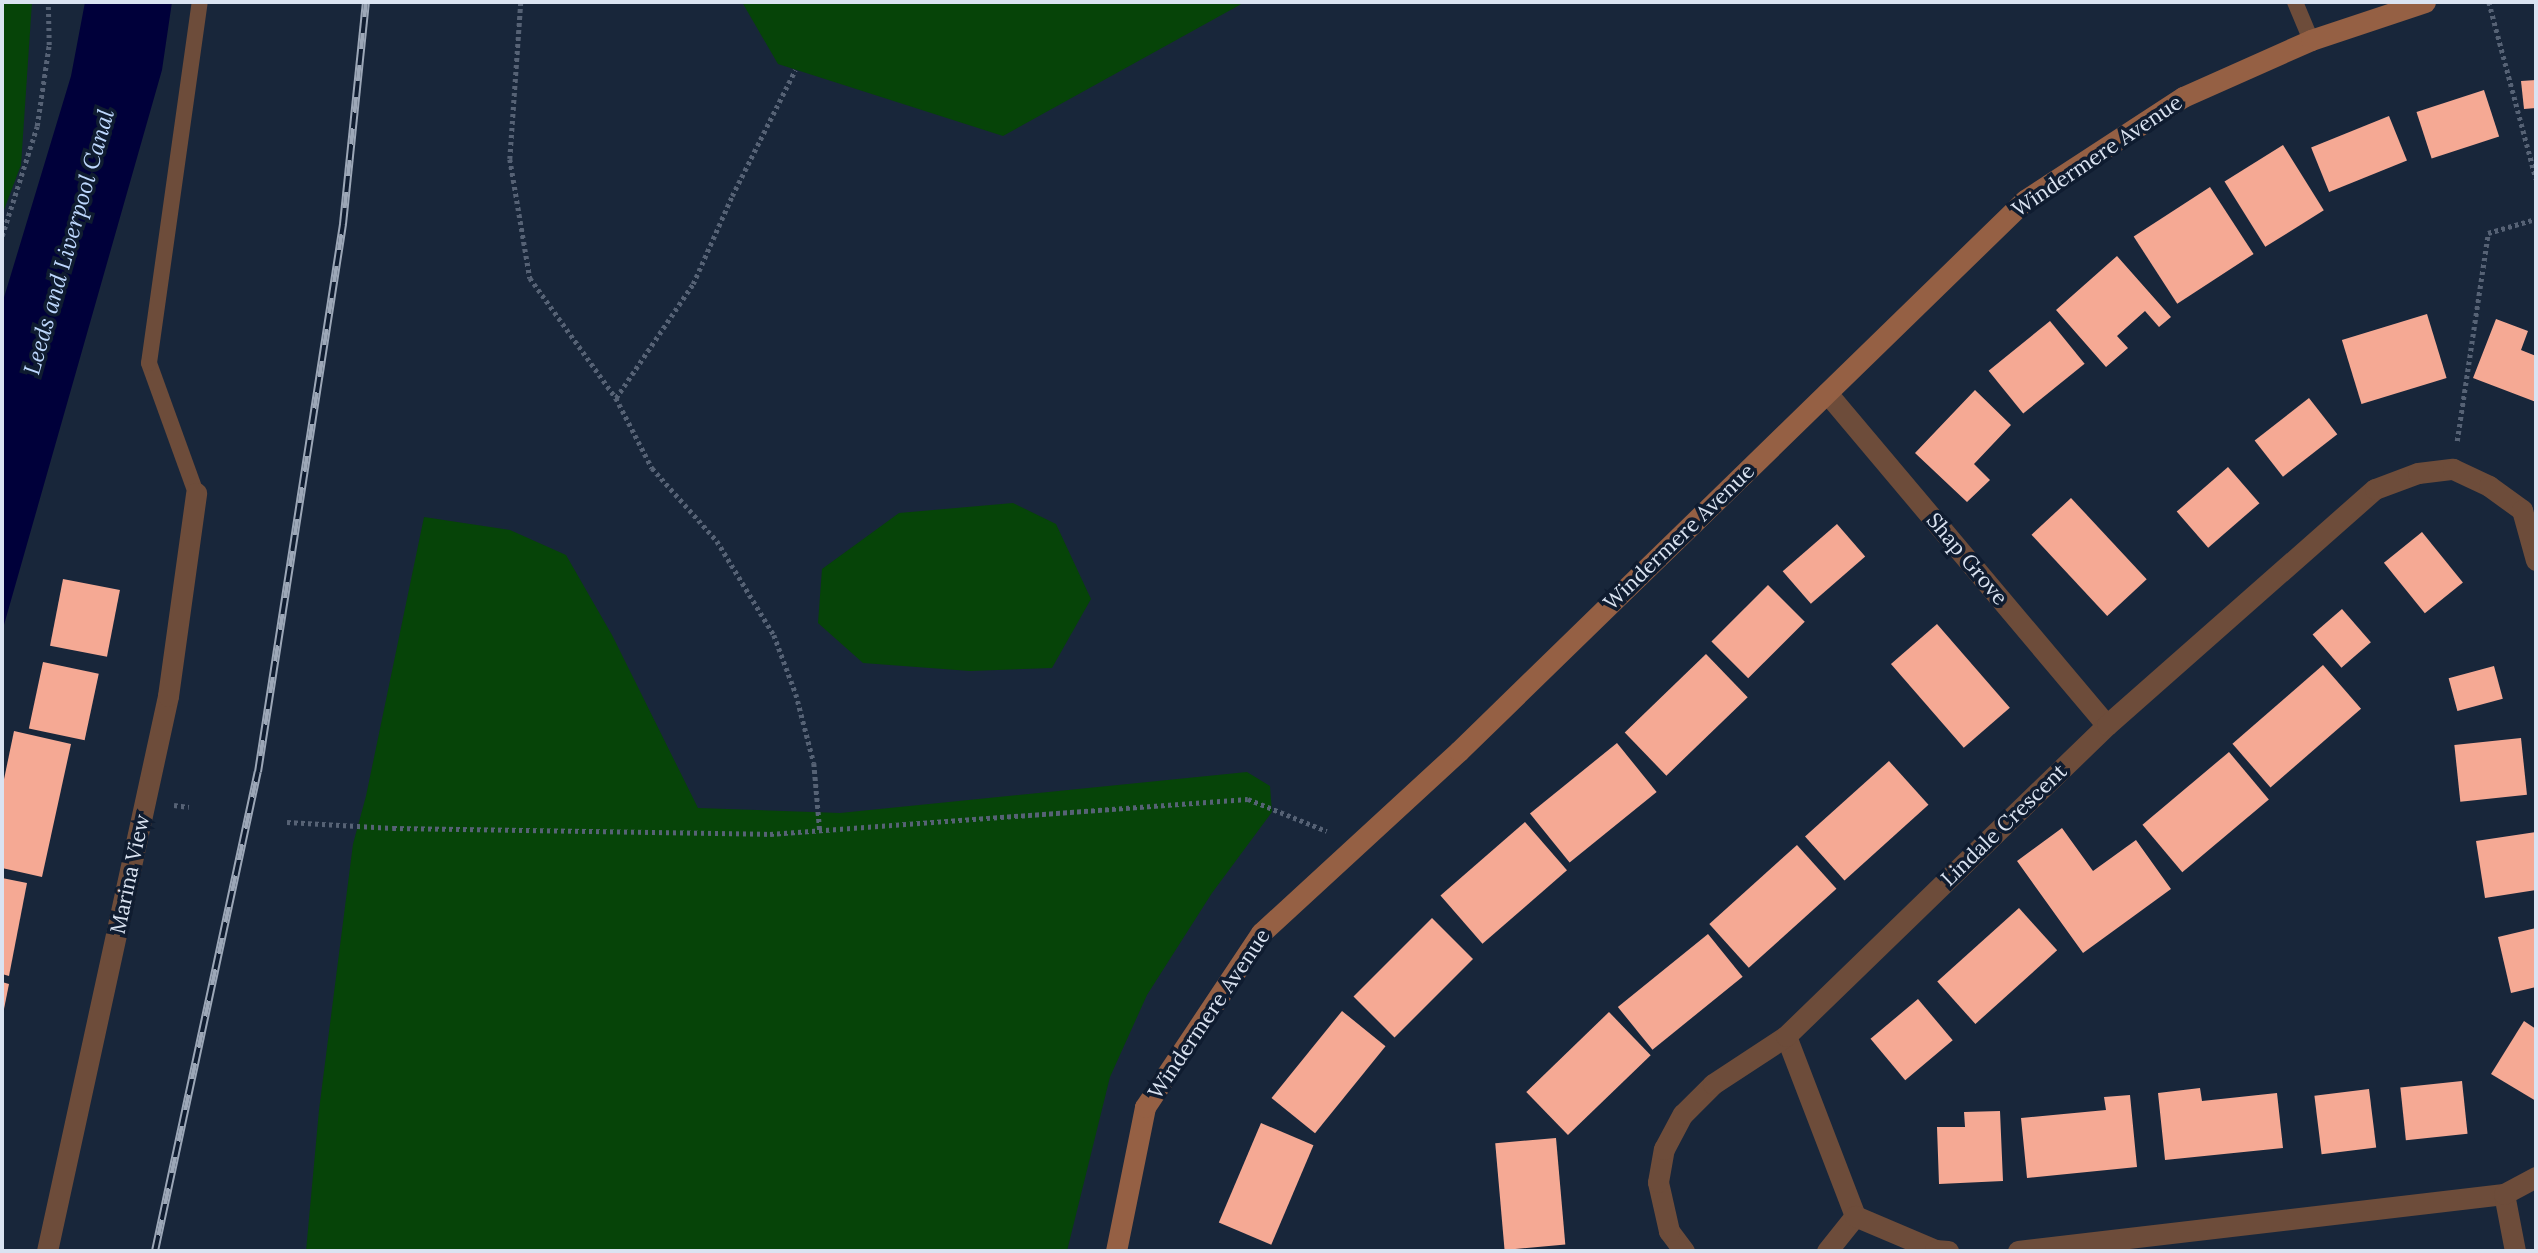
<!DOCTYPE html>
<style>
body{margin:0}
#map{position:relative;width:2538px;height:1253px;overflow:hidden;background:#18263a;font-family:Lora,serif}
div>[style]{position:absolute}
.green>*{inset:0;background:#064408}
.water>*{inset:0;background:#00003a}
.building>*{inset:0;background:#f5a994;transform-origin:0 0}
.path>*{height:4.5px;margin-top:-2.25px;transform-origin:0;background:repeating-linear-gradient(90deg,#566275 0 3.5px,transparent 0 7px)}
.lane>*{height:16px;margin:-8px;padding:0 8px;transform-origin:8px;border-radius:8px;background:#6d4c3a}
.street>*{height:21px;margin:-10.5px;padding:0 10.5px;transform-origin:10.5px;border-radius:10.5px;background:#6d4c3a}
.secondary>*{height:21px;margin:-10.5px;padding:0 10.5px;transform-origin:10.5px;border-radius:10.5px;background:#956044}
.rail>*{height:8px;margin-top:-4px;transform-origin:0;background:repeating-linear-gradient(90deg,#0f1c30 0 16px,#9ca7b7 0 32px);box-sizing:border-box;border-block:2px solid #9ca7b7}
span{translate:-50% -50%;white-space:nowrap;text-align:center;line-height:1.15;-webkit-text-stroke:7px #0f1c30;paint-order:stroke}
.street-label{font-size:21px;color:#dae3f1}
.water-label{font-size:23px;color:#bdd7fd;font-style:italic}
.frame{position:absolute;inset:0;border:4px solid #dae3f1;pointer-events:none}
</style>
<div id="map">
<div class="green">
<i style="clip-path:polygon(2px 2px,32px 2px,21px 165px,2px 215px)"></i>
<i style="clip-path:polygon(742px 2px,1245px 2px,1003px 136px,778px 64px)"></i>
<i style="clip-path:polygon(1013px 503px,1056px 524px,1091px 599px,1052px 668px,970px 671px,863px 663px,818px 623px,822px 569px,899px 513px)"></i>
<i style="clip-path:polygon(424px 517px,510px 530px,566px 555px,612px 635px,698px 808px,840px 813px,1247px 772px,1270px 786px,1272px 812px,1212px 893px,1147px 995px,1110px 1077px,1067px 1251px,306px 1251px,319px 1110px,353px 844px,366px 796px)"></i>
</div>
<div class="water">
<i style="clip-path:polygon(85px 2px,172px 2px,162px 70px,2px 632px,2px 304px,71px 76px)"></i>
</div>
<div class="building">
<i style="clip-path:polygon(2536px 80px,2536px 108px,2524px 109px,2521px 81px)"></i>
<i style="left:2484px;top:90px;width:49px;height:71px;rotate:72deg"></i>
<i style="left:2389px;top:116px;width:48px;height:84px;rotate:68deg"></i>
<i style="left:2283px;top:145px;width:77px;height:69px;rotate:58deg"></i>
<i style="left:2210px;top:187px;width:80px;height:91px;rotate:57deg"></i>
<i style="clip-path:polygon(2117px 256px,2171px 317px,2159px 327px,2145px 311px,2117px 336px,2128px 348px,2106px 367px,2056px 310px)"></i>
<i style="left:2427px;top:314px;width:67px;height:89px;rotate:73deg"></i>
<i style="clip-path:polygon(2496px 319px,2528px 331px,2521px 350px,2536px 356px,2536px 402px,2473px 378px)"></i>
<i style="left:2050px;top:321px;width:55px;height:79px;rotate:51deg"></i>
<i style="clip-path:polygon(1975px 390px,2011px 425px,1974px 464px,1990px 480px,1967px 502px,1915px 453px)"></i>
<i style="left:2309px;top:398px;width:46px;height:69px;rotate:52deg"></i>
<i style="left:2228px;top:467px;width:48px;height:68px;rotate:49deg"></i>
<i style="left:2071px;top:498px;width:111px;height:54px;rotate:47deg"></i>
<i style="left:1837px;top:524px;width:43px;height:72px;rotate:49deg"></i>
<i style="left:2422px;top:532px;width:65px;height:49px;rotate:51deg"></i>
<i style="left:63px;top:579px;width:58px;height:68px;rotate:11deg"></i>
<i style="left:1768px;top:585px;width:52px;height:80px;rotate:45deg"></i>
<i style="left:2342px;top:609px;width:44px;height:39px;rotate:49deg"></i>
<i style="left:1937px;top:624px;width:111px;height:61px;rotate:49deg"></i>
<i style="left:1706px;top:654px;width:60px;height:113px;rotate:46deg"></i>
<i style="left:43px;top:662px;width:57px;height:68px;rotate:12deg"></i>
<i style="left:2323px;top:665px;width:58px;height:120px;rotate:49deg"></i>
<i style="left:2494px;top:666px;width:34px;height:47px;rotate:75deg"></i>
<i style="clip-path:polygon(14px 731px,71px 744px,42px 877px,2px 868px,2px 789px)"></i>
<i style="left:2521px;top:738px;width:57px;height:67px;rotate:84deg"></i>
<i style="left:1617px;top:743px;width:63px;height:112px;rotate:51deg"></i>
<i style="left:2229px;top:752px;width:62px;height:113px;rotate:50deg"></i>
<i style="left:1889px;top:761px;width:59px;height:113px;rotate:48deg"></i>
<i style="left:1525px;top:822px;width:64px;height:112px;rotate:49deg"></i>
<i style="clip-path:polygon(2062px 828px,2093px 871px,2136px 840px,2171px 889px,2083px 953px,2017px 861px)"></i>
<i style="clip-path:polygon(2536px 832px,2536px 890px,2485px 898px,2476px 841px)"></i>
<i style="left:1797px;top:845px;width:59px;height:118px;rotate:48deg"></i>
<i style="clip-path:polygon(2px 878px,27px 883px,9px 976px,2px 974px)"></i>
<i style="left:2019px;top:908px;width:57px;height:110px;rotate:48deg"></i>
<i style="left:1432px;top:918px;width:58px;height:111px;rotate:45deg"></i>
<i style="clip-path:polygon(2536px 928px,2536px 987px,2511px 993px,2498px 937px)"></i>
<i style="left:1708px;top:934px;width:55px;height:116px;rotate:51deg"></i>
<i style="clip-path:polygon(2px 982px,9px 984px,3px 1014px,2px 1014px)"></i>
<i style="left:1918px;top:999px;width:54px;height:62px;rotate:50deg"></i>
<i style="left:1342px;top:1011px;width:56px;height:112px;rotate:39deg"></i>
<i style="left:1609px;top:1012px;width:60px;height:115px;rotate:46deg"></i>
<i style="clip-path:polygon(2524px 1021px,2536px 1029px,2536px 1101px,2491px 1074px)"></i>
<i style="left:2462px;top:1081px;width:53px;height:62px;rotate:84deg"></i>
<i style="clip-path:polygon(2200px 1088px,2202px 1101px,2277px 1093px,2283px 1148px,2165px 1160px,2158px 1093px)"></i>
<i style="left:2369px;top:1089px;width:59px;height:55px;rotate:83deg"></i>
<i style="clip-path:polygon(2130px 1095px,2137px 1167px,2027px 1178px,2021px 1118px,2106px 1110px,2104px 1097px)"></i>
<i style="clip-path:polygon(2000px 1111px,2003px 1181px,1939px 1184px,1937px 1127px,1965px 1127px,1964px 1112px)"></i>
<i style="left:1261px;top:1123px;width:57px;height:108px;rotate:23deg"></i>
<i style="left:1556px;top:1138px;width:107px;height:61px;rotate:85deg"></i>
</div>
<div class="path">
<i style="left:521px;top:2px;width:157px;rotate:94deg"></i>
<i style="left:510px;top:159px;width:121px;rotate:80.5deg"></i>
<i style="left:530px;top:278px;width:148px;rotate:54.4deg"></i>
<i style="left:616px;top:398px;width:79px;rotate:62.8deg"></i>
<i style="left:652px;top:468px;width:98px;rotate:48.3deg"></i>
<i style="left:717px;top:541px;width:110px;rotate:58.8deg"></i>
<i style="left:774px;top:635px;width:63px;rotate:69.6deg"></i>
<i style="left:796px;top:694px;width:71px;rotate:75.4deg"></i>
<i style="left:814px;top:763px;width:68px;rotate:85deg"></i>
<i style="left:2489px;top:2px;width:183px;rotate:75.1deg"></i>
<i style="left:2px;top:236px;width:115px;rotate:-72.3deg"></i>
<i style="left:37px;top:126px;width:82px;rotate:-81.6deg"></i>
<i style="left:49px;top:45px;width:43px;rotate:-91.3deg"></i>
<i style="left:616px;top:398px;width:138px;rotate:-56deg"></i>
<i style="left:693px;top:284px;width:96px;rotate:-66.1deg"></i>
<i style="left:732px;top:196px;width:141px;rotate:-63.4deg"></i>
<i style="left:2457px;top:441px;width:210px;rotate:-81.5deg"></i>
<i style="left:2488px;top:233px;width:50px;rotate:-16.3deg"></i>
<i style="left:174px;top:805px;width:15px;rotate:8deg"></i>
<i style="left:287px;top:822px;width:106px;rotate:3.2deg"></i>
<i style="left:393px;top:828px;width:377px;rotate:0.9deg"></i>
<i style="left:770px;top:834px;width:479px;rotate:-4.2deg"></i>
<i style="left:1248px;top:799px;width:85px;rotate:22.1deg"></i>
</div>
<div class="lane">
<i style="left:2295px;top:2px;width:41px;rotate:67.2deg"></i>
<i style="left:196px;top:493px;width:138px;rotate:-109.9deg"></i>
<i style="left:149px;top:363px;width:365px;rotate:-82deg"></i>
</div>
<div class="street">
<i style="left:1827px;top:393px;width:434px;rotate:49.9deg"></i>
<i style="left:1786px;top:1036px;width:193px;rotate:69deg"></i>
<i style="left:47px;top:1251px;width:568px;rotate:-77.7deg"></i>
<i style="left:168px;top:696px;width:205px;rotate:-82.1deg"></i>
<i style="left:1684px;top:1251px;width:25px;rotate:-127deg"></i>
<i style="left:1669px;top:1231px;width:50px;rotate:-102.7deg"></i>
<i style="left:1658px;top:1182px;width:34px;rotate:-80deg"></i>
<i style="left:1664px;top:1149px;width:40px;rotate:-62deg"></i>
<i style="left:1683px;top:1114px;width:42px;rotate:-45deg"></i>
<i style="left:1713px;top:1084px;width:87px;rotate:-33.3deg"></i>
<i style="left:1786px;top:1036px;width:447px;rotate:-44.1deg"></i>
<i style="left:2107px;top:725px;width:357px;rotate:-41.4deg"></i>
<i style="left:2375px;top:489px;width:46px;rotate:-20.4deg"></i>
<i style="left:2418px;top:473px;width:35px;rotate:-7deg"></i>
<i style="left:2453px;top:469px;width:40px;rotate:25deg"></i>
<i style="left:2489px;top:486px;width:41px;rotate:36deg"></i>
<i style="left:2522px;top:510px;width:52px;rotate:74.4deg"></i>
<i style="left:1827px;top:1251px;width:45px;rotate:-51.3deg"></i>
<i style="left:1855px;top:1216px;width:87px;rotate:23deg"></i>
<i style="left:1935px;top:1250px;width:13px;rotate:4deg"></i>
<i style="left:2018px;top:1251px;width:489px;rotate:-6.7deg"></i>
<i style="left:2515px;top:1251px;width:58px;rotate:-100.9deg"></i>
<i style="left:2504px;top:1194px;width:36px;rotate:-28deg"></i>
</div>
<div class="secondary">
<i style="left:1116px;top:1251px;width:147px;rotate:-78.6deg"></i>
<i style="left:1145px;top:1107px;width:209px;rotate:-56.3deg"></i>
<i style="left:1261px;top:933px;width:269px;rotate:-42.6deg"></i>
<i style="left:1459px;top:751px;width:790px;rotate:-44.23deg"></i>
<i style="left:2025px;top:200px;width:189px;rotate:-33.1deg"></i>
<i style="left:2183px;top:97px;width:140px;rotate:-24deg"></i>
<i style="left:2311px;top:40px;width:120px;rotate:-18.4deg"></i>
</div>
<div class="rail">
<i style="left:155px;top:1251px;width:490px;rotate:-77.9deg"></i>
<i style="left:258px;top:772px;width:555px;rotate:-81.18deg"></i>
<i style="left:343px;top:224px;width:223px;rotate:-84.1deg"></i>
</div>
<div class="street-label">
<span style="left:2097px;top:156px;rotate:-34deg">Windermere Avenue</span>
<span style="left:1679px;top:537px;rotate:-44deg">Windermere Avenue</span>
<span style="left:1967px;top:559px;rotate:50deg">Shap Grove</span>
<span style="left:2004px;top:825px;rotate:-44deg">Lindale Crescent</span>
<span style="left:130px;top:874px;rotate:-78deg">Marina View</span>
<span style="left:1209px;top:1014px;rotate:-56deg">Windermere Avenue</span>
</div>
<div class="water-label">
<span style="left:69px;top:242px;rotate:-74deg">Leeds and Liverpool Canal</span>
</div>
<div class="frame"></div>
</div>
